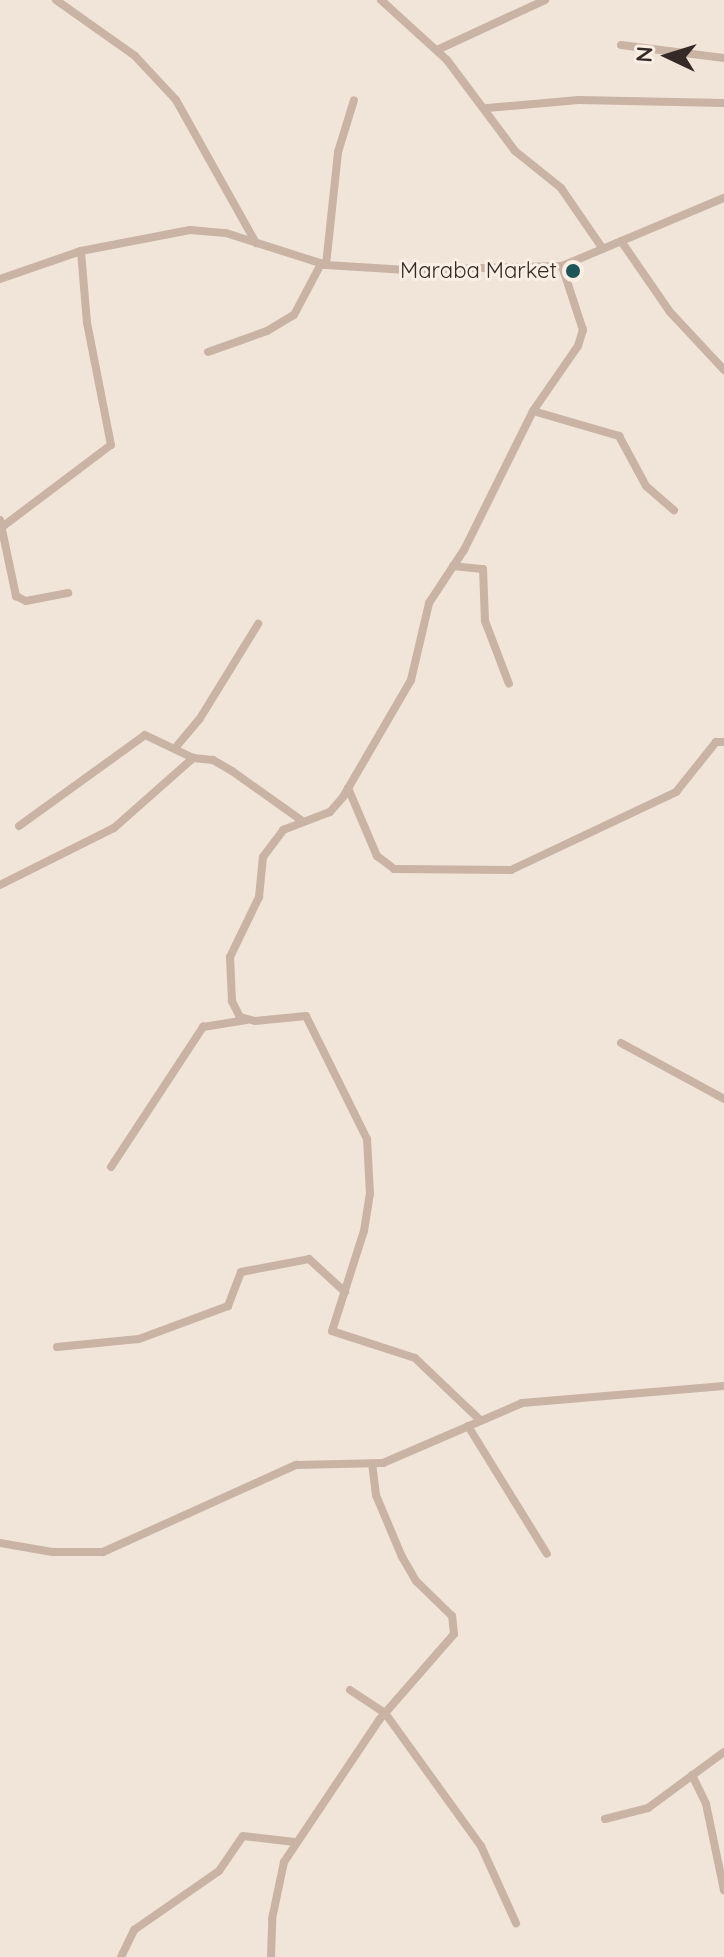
<!DOCTYPE html>
<style>
body{margin:0}
#map{position:relative;width:724px;height:1957px;overflow:hidden;background:#f1e4d9;font-family:Quicksand,sans-serif}
div>[style]{position:absolute}
.minor>*{height:8px;margin:-4px;padding:0 4px;transform-origin:4px;border-radius:4px;background:#c9b3a5}
.dots>*{width:22px;height:22px;translate:-50% -50%;box-sizing:border-box;border:4px solid #f9efe5;border-radius:50%}
span{translate:-50% -50%;white-space:nowrap;text-align:center;line-height:1.15;-webkit-text-stroke:6px #f9efe5;paint-order:stroke}
.poi-label{font-size:22px;color:#352a26}
.right{translate:-100% -50%;text-align:right}
.north{position:absolute;left:628px;top:16px;width:80px;height:80px;-webkit-text-stroke:6px #f9efe5;paint-order:stroke;rotate:274deg;font-size:22px;font-weight:700;line-height:32px;text-align:center;color:#352a26}
.north::after{content:'';display:block;margin:auto;width:28px;height:36px;background:#352a26;clip-path:polygon(50% 0,100% 100%,50% 72%,0 100%)}
</style>
<div id="map">
<div class="minor">
<i style="left:56px;top:0;width:97px;rotate:35.3deg"></i>
<i style="left:135px;top:56px;width:60px;rotate:47deg"></i>
<i style="left:176px;top:100px;width:164px;rotate:60.8deg"></i>
<i style="left:381px;top:0;width:89px;rotate:42.3deg"></i>
<i style="left:447px;top:60px;width:114px;rotate:53.2deg"></i>
<i style="left:515px;top:151px;width:59px;rotate:38.8deg"></i>
<i style="left:561px;top:188px;width:74px;rotate:55.5deg"></i>
<i style="left:621px;top:45px;width:104px;rotate:7.2deg"></i>
<i style="left:437px;top:50px;width:119px;rotate:-24.8deg"></i>
<i style="left:487px;top:108px;width:92px;rotate:-5deg"></i>
<i style="left:579px;top:100px;width:145px;rotate:1.2deg"></i>
<i style="left:621px;top:241px;width:86px;rotate:55.4deg"></i>
<i style="left:670px;top:312px;width:79px;rotate:47deg"></i>
<i style="left:326px;top:265px;width:114px;rotate:-83.9deg"></i>
<i style="left:338px;top:152px;width:54px;rotate:-72.9deg"></i>
<i style="left:0;top:279px;width:86px;rotate:-19.1deg"></i>
<i style="left:81px;top:251px;width:111px;rotate:-10.9deg"></i>
<i style="left:190px;top:230px;width:36px;rotate:5deg"></i>
<i style="left:226px;top:233px;width:105px;rotate:17.7deg"></i>
<i style="left:326px;top:265px;width:81px;rotate:3.5deg"></i>
<i style="left:407px;top:270px;width:155px;rotate:-1.5deg"></i>
<i style="left:562px;top:266px;width:176px;rotate:-22.8deg"></i>
<i style="left:208px;top:352px;width:63px;rotate:-19.6deg"></i>
<i style="left:267px;top:331px;width:31px;rotate:-31deg"></i>
<i style="left:294px;top:315px;width:58px;rotate:-62.1deg"></i>
<i style="left:533px;top:411px;width:90px;rotate:16.2deg"></i>
<i style="left:619px;top:436px;width:57px;rotate:61.6deg"></i>
<i style="left:646px;top:486px;width:37px;rotate:41deg"></i>
<i style="left:0;top:520px;width:78px;rotate:78.1deg"></i>
<i style="left:16px;top:596px;width:11px;rotate:27deg"></i>
<i style="left:26px;top:601px;width:43px;rotate:-10.8deg"></i>
<i style="left:2px;top:527px;width:136px;rotate:-37deg"></i>
<i style="left:111px;top:445px;width:124px;rotate:-101.1deg"></i>
<i style="left:87px;top:323px;width:72px;rotate:-94.8deg"></i>
<i style="left:453px;top:566px;width:30px;rotate:6deg"></i>
<i style="left:483px;top:569px;width:52px;rotate:87.8deg"></i>
<i style="left:485px;top:621px;width:67px;rotate:69.1deg"></i>
<i style="left:176px;top:747px;width:35px;rotate:-50deg"></i>
<i style="left:199px;top:720px;width:113px;rotate:-58.4deg"></i>
<i style="left:348px;top:788px;width:74px;rotate:66.9deg"></i>
<i style="left:377px;top:856px;width:21px;rotate:37deg"></i>
<i style="left:394px;top:869px;width:117px;rotate:0.5deg"></i>
<i style="left:511px;top:870px;width:183px;rotate:-25.3deg"></i>
<i style="left:676px;top:792px;width:64px;rotate:-51.3deg"></i>
<i style="left:716px;top:742px;width:8px"></i>
<i style="left:19px;top:826px;width:155px;rotate:-35.8deg"></i>
<i style="left:145px;top:735px;width:53px;rotate:25.6deg"></i>
<i style="left:0;top:885px;width:127px;rotate:-26.6deg"></i>
<i style="left:114px;top:828px;width:106px;rotate:-41.5deg"></i>
<i style="left:193px;top:758px;width:20px;rotate:6deg"></i>
<i style="left:213px;top:760px;width:22px;rotate:30deg"></i>
<i style="left:232px;top:771px;width:85px;rotate:35.4deg"></i>
<i style="left:621px;top:1043px;width:117px;rotate:28.5deg"></i>
<i style="left:111px;top:1167px;width:168px;rotate:-56.7deg"></i>
<i style="left:203px;top:1027px;width:44px;rotate:-9.2deg"></i>
<i style="left:57px;top:1347px;width:82px;rotate:-5.6deg"></i>
<i style="left:139px;top:1339px;width:95px;rotate:-20.3deg"></i>
<i style="left:228px;top:1306px;width:36px;rotate:-69deg"></i>
<i style="left:241px;top:1272px;width:69px;rotate:-10.8deg"></i>
<i style="left:309px;top:1259px;width:49px;rotate:42.5deg"></i>
<i style="left:480px;top:1420px;width:90px;rotate:-136.4deg"></i>
<i style="left:415px;top:1358px;width:87px;rotate:-162deg"></i>
<i style="left:332px;top:1331px;width:105px;rotate:-72.3deg"></i>
<i style="left:364px;top:1231px;width:37px;rotate:-81deg"></i>
<i style="left:370px;top:1194px;width:55px;rotate:-93.1deg"></i>
<i style="left:367px;top:1139px;width:137px;rotate:-116.4deg"></i>
<i style="left:306px;top:1016px;width:51px;rotate:174.4deg"></i>
<i style="left:255px;top:1021px;width:16px;rotate:-165deg"></i>
<i style="left:240px;top:1017px;width:18px;rotate:-117deg"></i>
<i style="left:232px;top:1001px;width:44px;rotate:-92.6deg"></i>
<i style="left:230px;top:957px;width:67px;rotate:-64.2deg"></i>
<i style="left:259px;top:897px;width:40px;rotate:-84.3deg"></i>
<i style="left:263px;top:857px;width:34px;rotate:-53deg"></i>
<i style="left:283px;top:830px;width:50px;rotate:-21deg"></i>
<i style="left:330px;top:812px;width:20px;rotate:-49deg"></i>
<i style="left:343px;top:797px;width:135px;rotate:-59.8deg"></i>
<i style="left:411px;top:680px;width:79px;rotate:-76.8deg"></i>
<i style="left:429px;top:603px;width:64px;rotate:-56.6deg"></i>
<i style="left:464px;top:550px;width:155px;rotate:-63.6deg"></i>
<i style="left:533px;top:411px;width:79px;rotate:-55.3deg"></i>
<i style="left:578px;top:346px;width:17px;rotate:-73deg"></i>
<i style="left:583px;top:330px;width:67px;rotate:-108.2deg"></i>
<i style="left:468px;top:1426px;width:150px;rotate:58.3deg"></i>
<i style="left:0;top:1543px;width:53px;rotate:9.8deg"></i>
<i style="left:52px;top:1552px;width:51px"></i>
<i style="left:103px;top:1552px;width:212px;rotate:-24.3deg"></i>
<i style="left:296px;top:1465px;width:87px;rotate:-1.3deg"></i>
<i style="left:383px;top:1463px;width:151px;rotate:-23.3deg"></i>
<i style="left:522px;top:1403px;width:203px;rotate:-4.8deg"></i>
<i style="left:350px;top:1690px;width:42px;rotate:33.3deg"></i>
<i style="left:385px;top:1713px;width:164px;rotate:54.2deg"></i>
<i style="left:481px;top:1846px;width:85px;rotate:65.6deg"></i>
<i style="left:692px;top:1775px;width:32px;rotate:64deg"></i>
<i style="left:706px;top:1804px;width:88px;rotate:78.2deg"></i>
<i style="left:605px;top:1819px;width:44px;rotate:-14.3deg"></i>
<i style="left:648px;top:1808px;width:94px;rotate:-36.4deg"></i>
<i style="left:121px;top:1957px;width:30px;rotate:-64deg"></i>
<i style="left:134px;top:1930px;width:103px;rotate:-34.8deg"></i>
<i style="left:219px;top:1871px;width:42px;rotate:-55.6deg"></i>
<i style="left:243px;top:1836px;width:52px;rotate:6.6deg"></i>
<i style="left:271px;top:1957px;width:38px;rotate:-88deg"></i>
<i style="left:272px;top:1919px;width:58px;rotate:-78.1deg"></i>
<i style="left:284px;top:1862px;width:171px;rotate:-56.2deg"></i>
<i style="left:379px;top:1720px;width:114px;rotate:-48.9deg"></i>
<i style="left:454px;top:1634px;width:18px;rotate:-96deg"></i>
<i style="left:452px;top:1616px;width:50px;rotate:-135.8deg"></i>
<i style="left:416px;top:1581px;width:28px;rotate:-120deg"></i>
<i style="left:402px;top:1557px;width:67px;rotate:-112.8deg"></i>
<i style="left:376px;top:1495px;width:31px;rotate:-97deg"></i>
</div>
<div class="dots">
<i style="left:573px;top:271px;background:#1c5656"></i>
</div>
<div class="poi-label">
<span class="right" style="left:557px;top:271px">Maraba Market</span>
</div>
<div class="north">N</div>
</div>
